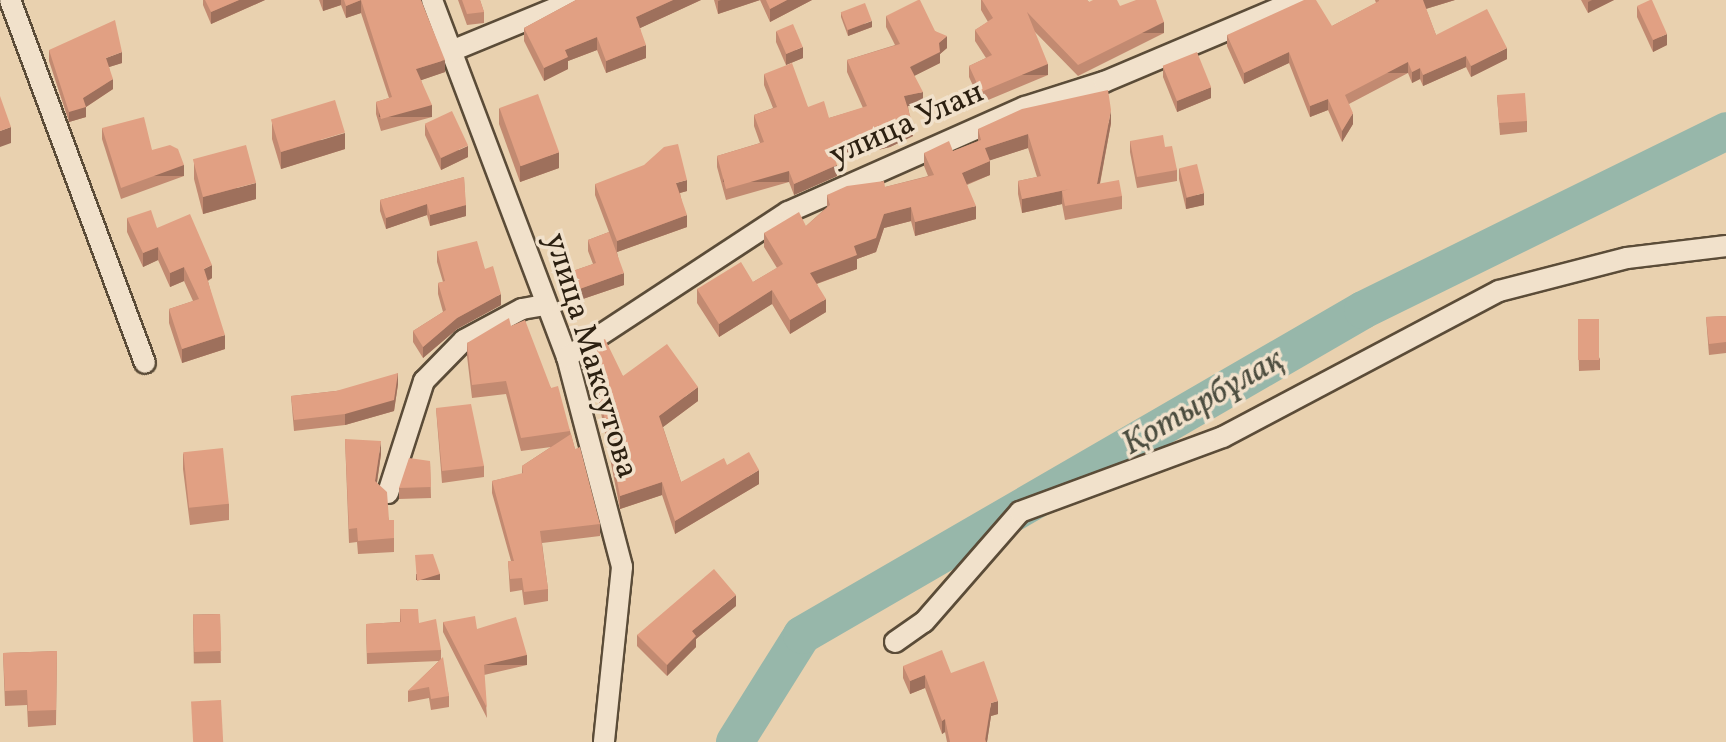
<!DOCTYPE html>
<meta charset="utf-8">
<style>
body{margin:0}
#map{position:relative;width:1726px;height:742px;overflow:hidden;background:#e9d1af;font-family:Vollkorn,serif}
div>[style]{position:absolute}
.river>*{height:38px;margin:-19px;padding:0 19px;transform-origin:19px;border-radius:19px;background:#97b7aa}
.roads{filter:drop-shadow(2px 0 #5b4c38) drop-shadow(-2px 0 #5b4c38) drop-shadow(0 2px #5b4c38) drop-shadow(0 -2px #5b4c38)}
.street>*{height:20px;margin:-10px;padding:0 10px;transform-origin:10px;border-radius:10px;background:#f1e1cb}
.wall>*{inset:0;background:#c28a71;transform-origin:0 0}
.shaded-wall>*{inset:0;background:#9e705c;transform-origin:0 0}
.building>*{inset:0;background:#e1a083;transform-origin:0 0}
span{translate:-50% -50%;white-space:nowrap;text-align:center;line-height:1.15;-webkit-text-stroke:7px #f1e1cb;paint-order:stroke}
.street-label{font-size:32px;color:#2c2011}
.water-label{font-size:34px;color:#4c4d3f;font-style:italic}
</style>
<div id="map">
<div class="river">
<i style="left:735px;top:742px;width:126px;rotate:-57.9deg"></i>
<i style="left:802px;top:635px;width:648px;rotate:-30.08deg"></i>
<i style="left:1363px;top:310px;width:405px;rotate:-26.2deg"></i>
</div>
<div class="roads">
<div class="street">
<i style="left:10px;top:0;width:387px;rotate:69.6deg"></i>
<i style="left:432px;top:0;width:382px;rotate:69.3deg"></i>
<i style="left:567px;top:357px;width:217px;rotate:75.3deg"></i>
<i style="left:622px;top:567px;width:176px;rotate:95.9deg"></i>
<i style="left:449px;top:52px;width:136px;rotate:-22.4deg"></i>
<i style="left:567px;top:357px;width:264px;rotate:-33.3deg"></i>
<i style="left:788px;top:212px;width:259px;rotate:-23.9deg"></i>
<i style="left:1025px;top:107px;width:83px;rotate:-17.6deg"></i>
<i style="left:1104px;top:82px;width:211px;rotate:-22.9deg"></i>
<i style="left:388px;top:493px;width:118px;rotate:-72.2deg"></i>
<i style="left:424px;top:381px;width:57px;rotate:-45.7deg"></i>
<i style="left:464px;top:340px;width:66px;rotate:-28.1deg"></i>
<i style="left:522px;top:309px;width:22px;rotate:-10deg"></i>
<i style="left:895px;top:642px;width:35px;rotate:-35deg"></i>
<i style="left:924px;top:622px;width:146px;rotate:-48.9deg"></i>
<i style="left:1020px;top:512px;width:216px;rotate:-20.3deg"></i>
<i style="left:1223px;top:437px;width:312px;rotate:-27.9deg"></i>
<i style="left:1499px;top:291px;width:132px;rotate:-14.5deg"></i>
<i style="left:1627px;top:258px;width:100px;rotate:-6.9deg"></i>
</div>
</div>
<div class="wall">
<i style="clip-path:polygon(203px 0,265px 0,211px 24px,203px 5px)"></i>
<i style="clip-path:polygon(319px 0,421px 0,445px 72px,421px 80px,432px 117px,381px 131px,376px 114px,376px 102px,389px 98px,361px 13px,346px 18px,341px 5px,323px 11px)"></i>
<i style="clip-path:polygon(458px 0,480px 0,484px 12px,484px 23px,467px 25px)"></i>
<i style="clip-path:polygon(576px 0,701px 0,640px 28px,646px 58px,606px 73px,597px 50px,568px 61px,568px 69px,544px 81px,524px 41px,524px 28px)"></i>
<i style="clip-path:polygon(714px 0,812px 0,770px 22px,760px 0,718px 14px)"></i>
<i style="clip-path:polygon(981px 0,1087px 0,1089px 2px,1164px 33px,1078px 76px,1034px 31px,1048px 75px,981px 103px,969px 77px,969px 66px,986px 58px,975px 41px,975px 30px,988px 22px,981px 10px)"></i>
<i style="clip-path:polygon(1375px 0,1455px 0,1426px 9px,1436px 35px,1507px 59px,1471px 77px,1466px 67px,1423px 86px,1420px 79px,1412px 83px,1408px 73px,1349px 104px,1353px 124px,1342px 142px,1328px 110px,1310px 117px,1289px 63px,1244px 84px,1227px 46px,1227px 35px,1332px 26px,1376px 3px)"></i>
<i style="clip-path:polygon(1581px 0,1614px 0,1588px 13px)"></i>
<i style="clip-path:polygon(1637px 6px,1667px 45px,1653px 52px,1637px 17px)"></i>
<i style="clip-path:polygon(841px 12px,872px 27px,848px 36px,841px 17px)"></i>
<i style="clip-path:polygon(886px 16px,935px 31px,947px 48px,940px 54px,940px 63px,914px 76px,923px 103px,908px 106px,913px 136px,890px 147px,835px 161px,837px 176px,794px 195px,789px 182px,726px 200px,717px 167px,717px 156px,760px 143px,754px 126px,754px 115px,773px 108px,764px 85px,764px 74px,808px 107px,829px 118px,863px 108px,847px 72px,847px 60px,895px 45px,886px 27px)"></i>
<i style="clip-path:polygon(776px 31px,803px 58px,786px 65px,776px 42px)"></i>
<i style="clip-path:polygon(49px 50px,122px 63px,109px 67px,113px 89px,86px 107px,86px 117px,69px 122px,49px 61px)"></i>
<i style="clip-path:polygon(1163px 66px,1211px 98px,1177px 112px,1163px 77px)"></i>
<i style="clip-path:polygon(1497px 96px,1527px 121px,1527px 132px,1500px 135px)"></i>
<i style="clip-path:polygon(499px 108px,559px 168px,520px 182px,499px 124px)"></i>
<i style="clip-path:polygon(272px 123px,345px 149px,281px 169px,272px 139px)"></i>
<i style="clip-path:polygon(1111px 123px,1100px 184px,1122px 196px,1122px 209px,1065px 220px,1062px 204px,1022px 213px,1018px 194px,1018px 181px,1037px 177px,1028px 148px,990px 160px,990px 175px,967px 185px,976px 219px,915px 236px,911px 221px,884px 228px,876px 252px,857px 259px,857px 269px,817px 284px,826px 312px,790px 334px,772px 304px,719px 337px,697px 303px,697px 289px,753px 282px,777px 268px,764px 247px,764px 233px,806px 226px,827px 207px,827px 195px,885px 187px,928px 176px,924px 166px,924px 153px,953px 151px,978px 141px,978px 129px)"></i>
<i style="clip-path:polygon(425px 124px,468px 157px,441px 170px,425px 135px)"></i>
<i style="clip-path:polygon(102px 128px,152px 150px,184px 176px,121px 199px,102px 139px)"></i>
<i style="clip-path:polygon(1130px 141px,1165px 147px,1177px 170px,1177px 181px,1137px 188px,1130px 152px)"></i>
<i style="clip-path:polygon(194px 163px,256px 199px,203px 214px,194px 179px)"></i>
<i style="clip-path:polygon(1179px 168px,1204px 205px,1186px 209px,1179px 179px)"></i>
<i style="clip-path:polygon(464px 177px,466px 216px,430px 226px,427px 215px,386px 229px,380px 211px,380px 200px)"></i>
<i style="clip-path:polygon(595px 184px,687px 191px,680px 193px,687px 227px,617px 252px,624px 285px,574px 302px,567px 284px,567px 273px,593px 264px,588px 251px,588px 240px,609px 232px,595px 195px)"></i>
<i style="clip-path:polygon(127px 218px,157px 228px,212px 278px,208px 281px,225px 349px,182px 363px,169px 323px,169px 309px,193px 301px,184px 281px,170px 287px,158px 260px,143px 267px,127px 232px)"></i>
<i style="clip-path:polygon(437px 251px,485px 269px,501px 305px,457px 329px,423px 358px,413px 342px,413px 331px,443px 312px,438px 294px,438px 283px,443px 282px,437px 262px)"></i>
<i style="clip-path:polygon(1726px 316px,1726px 353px,1709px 355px,1706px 317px)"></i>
<i style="clip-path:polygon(1578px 319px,1600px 359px,1600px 370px,1579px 371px)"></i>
<i style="clip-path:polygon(511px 326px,551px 388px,570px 431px,575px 449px,600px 524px,600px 536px,542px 543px,548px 589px,548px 601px,524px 605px,522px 590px,510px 592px,508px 561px,511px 561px,492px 493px,492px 481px,522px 474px,522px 466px,551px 447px,521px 451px,506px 394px,472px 398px,467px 356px,467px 343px)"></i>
<i style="clip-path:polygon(589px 347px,623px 376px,698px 401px,663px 427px,681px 482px,727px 465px,759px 484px,675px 534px,662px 495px,620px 509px,599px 403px,599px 390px,602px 389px,589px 360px)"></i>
<i style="clip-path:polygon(398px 384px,394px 411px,345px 425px,294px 431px,291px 396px)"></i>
<i style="clip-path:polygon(436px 408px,484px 466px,484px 477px,442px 483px)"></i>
<i style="clip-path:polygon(345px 439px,381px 454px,377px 483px,389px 520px,394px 520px,394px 552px,358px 554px,357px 542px,349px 543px)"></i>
<i style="clip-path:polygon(183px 453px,229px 504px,229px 520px,190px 525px,183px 469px)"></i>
<i style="clip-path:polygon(430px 461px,431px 498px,399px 499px,399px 488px)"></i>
<i style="clip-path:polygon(736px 606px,696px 639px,696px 647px,667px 676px,637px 646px,637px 635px)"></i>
<i style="clip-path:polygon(400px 609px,419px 623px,441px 650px,441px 659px,449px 696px,449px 707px,431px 710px,429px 698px,408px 702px,408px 691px,439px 661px,367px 664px,366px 624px,400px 622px)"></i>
<i style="left:220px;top:614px;width:49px;height:27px;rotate:89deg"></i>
<i style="clip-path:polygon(443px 622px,477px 629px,527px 665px,484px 675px,487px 718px,443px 632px)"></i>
<i style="clip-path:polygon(57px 651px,56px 725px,28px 727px,27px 705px,5px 706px,3px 653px)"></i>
<i style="clip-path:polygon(903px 666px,951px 673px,998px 714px,991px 716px,987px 742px,947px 742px,945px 732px,942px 734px,925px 688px,910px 694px,903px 678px)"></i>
</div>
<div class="shaded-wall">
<i style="clip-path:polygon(239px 0,265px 0,211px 24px,211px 12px)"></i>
<i style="clip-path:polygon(323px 0,341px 0,341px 5px,323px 11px)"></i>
<i style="clip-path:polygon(361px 0,361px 13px,346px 18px,346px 6px)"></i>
<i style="clip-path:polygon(673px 0,701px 0,636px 30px,636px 17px)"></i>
<i style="clip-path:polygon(721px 0,760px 0,718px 14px,718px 1px)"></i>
<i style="clip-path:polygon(787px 0,812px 0,770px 22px,770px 9px)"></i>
<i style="clip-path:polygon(1422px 0,1455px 0,1422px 10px)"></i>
<i style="clip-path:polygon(1592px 0,1614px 0,1588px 13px,1588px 2px)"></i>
<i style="clip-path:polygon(872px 21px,872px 27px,848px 36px,848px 30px)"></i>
<i style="left:1164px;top:22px;width:11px;height:96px;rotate:90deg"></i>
<i style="clip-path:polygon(1667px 34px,1667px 45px,1653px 52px,1653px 40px)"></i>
<i style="clip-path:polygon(947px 36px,947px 48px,940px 54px,940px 63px,910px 78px,910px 67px)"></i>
<i style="clip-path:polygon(597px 37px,597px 50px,568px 61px,568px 69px,544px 81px,544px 68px,565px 50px)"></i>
<i style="clip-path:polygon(646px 45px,646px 58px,606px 73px,606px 61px)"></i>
<i style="clip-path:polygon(803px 47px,803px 58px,786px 65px,786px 54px)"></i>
<i style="clip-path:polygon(1507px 48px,1507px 59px,1471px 77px,1471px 66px)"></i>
<i style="clip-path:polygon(122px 52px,122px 63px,106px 68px,106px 58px)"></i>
<i style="clip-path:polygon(1289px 52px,1289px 63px,1244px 84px,1244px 73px)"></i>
<i style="clip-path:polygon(1466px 56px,1466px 67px,1423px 86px,1423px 75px)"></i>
<i style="clip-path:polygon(445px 60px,445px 72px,416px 82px,416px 69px)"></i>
<i style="left:1408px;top:62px;width:11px;height:71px;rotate:90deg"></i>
<i style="left:1048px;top:64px;width:11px;height:73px;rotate:90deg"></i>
<i style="clip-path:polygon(1420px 68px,1420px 79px,1412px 83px,1412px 72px)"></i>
<i style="clip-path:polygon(113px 79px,113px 89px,86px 107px,86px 117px,69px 122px,69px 112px,83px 98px)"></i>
<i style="clip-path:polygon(1211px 87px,1211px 98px,1177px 112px,1177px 101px)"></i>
<i style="clip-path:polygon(923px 92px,923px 103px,904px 107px,904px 96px)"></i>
<i style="clip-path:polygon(1328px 99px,1328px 110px,1310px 117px,1310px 106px)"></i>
<i style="left:432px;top:105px;width:12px;height:53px;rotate:90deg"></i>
<i style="clip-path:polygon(1111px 110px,1111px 123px,1097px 198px,1097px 184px)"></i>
<i style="clip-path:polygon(1353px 113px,1353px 124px,1342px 142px,1342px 131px)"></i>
<i style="clip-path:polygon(913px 125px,913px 136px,890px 147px,832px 161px,832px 150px)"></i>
<i style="clip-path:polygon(11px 127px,11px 143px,0 147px,0 131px)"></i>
<i style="clip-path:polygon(345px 133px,345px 149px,281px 169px,281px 152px)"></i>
<i style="clip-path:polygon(1028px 134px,1028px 148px,985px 162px,985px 148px)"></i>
<i style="clip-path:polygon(468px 146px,468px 157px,441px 170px,441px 158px)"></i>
<i style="clip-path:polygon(559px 152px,559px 168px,520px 182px,520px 166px)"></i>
<i style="clip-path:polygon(990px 161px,990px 175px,962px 186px,962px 173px)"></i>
<i style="left:184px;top:165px;width:11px;height:67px;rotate:90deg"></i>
<i style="clip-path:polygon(837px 165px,837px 176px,794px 195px,794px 184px)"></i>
<i style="left:789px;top:171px;width:11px;height:66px;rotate:90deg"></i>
<i style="clip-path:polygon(687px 180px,687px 191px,676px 194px,676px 183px)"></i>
<i style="clip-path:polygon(256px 183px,256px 199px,203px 214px,203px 197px)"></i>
<i style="clip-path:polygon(1070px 189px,1062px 191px,1062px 204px,1022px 213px,1022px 199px)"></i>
<i style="clip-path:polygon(1204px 193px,1204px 205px,1186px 209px,1186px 198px)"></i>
<i style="clip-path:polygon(427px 204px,427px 215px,386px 229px,386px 218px)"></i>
<i style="clip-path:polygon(466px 205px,466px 216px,430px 226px,430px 215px)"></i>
<i style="clip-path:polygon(976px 206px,976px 219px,915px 236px,915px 222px)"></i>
<i style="clip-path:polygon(911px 207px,911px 221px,884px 228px,876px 252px,857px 259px,857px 269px,810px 286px,810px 273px,854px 246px,884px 214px)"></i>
<i style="clip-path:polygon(687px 215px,687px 227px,617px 252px,617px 241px)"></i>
<i style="clip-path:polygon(158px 247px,158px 260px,143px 267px,143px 253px)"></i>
<i style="clip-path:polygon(212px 265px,212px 278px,204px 282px,204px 269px)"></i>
<i style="clip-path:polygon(184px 267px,184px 281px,170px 287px,170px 273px)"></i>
<i style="clip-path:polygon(624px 273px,624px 285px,574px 302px,574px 291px)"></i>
<i style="clip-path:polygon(772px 290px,772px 304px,719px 337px,719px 324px)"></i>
<i style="clip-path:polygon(501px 294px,501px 305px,457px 329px,423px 358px,423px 347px,457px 318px)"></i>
<i style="clip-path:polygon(826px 299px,826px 312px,790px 334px,790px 320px)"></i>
<i style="clip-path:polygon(225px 335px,225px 349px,182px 363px,182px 349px)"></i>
<i style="clip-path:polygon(398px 373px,398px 384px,394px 411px,345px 425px,345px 414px)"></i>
<i style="clip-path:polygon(698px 387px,698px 401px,659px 430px,659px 416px)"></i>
<i style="clip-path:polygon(381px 441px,381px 454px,375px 495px,375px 481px)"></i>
<i style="clip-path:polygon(759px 470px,759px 484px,675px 534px,675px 521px)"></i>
<i style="clip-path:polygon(662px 482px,662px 495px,620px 509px,620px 496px)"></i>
<i style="left:440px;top:574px;width:6px;height:24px;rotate:90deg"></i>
<i style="clip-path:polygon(736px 595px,736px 606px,696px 639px,696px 647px,667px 676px,667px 665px,692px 631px)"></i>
<i style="left:527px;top:655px;width:10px;height:44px;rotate:90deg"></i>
<i style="clip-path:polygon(925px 675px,925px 688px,910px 694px,910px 681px)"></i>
<i style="clip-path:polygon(998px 701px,998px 714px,991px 716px,987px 742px,985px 742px,991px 703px)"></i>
<i style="clip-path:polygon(945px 719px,945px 732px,942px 734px,942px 721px)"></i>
</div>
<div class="building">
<i style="clip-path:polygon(205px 0,239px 0,211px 12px)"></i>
<i style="clip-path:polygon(344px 0,421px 0,445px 60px,416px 69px,432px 105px,381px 119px,376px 102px,392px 97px,361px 0,346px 6px)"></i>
<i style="clip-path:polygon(462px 0,480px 0,484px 12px,467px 14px)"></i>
<i style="clip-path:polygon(576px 0,673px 0,636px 17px,646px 45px,606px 61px,597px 37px,565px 50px,568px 57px,544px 68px,524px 28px)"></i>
<i style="clip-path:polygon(766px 0,787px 0,770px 9px)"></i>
<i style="clip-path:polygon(918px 0,920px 0,935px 31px,947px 36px,939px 43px,940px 52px,910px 67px,923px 92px,904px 96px,913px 125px,890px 136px,832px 150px,837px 165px,794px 184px,789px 171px,726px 189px,717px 156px,764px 142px,754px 115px,777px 107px,764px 74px,792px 63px,808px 107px,824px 101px,829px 118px,867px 106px,847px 60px,900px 44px,886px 16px)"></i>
<i style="clip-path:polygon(982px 0,1087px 0,1089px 2px,1093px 0,1117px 0,1120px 6px,1136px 0,1156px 0,1164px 22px,1078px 65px,1027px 12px,1048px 64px,981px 92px,969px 66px,992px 55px,975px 30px,993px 18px)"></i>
<i style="clip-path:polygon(1304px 0,1316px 0,1332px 26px,1379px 1px,1379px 0,1423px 0,1436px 35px,1487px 9px,1507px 48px,1471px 66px,1466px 56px,1423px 75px,1420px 68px,1412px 72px,1408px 62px,1345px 95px,1353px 113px,1342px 131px,1328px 99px,1310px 106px,1289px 52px,1244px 73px,1227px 35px)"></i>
<i style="clip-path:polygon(1650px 0,1652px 0,1667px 34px,1653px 40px,1637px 6px)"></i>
<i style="left:865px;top:3px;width:19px;height:26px;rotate:69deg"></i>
<i style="clip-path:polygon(115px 20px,122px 52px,106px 58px,113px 79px,83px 98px,86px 107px,69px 112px,49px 50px)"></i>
<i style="left:793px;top:24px;width:25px;height:18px;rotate:67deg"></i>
<i style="left:1197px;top:52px;width:38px;height:37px;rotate:68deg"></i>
<i style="clip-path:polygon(1108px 90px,1111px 110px,1097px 184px,1119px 180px,1122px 196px,1065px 206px,1062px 191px,1070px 189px,1022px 199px,1018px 181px,1041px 176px,1028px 134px,985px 148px,990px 161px,962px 173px,976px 206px,915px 222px,911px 207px,884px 214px,876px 238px,854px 246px,857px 255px,810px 273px,826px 299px,790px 320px,772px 290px,719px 324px,697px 289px,741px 262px,753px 282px,783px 264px,764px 233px,799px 212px,806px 226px,830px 205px,827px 195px,847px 186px,884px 181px,885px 187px,934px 175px,924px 153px,949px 141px,953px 151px,981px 140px,978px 129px,1022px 109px)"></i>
<i style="left:1525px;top:93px;width:28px;height:28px;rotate:86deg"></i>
<i style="left:538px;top:94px;width:62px;height:41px;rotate:70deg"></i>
<i style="clip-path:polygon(0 96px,11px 127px,0 131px)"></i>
<i style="left:335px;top:100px;width:34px;height:67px;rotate:73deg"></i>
<i style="left:452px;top:111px;width:38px;height:30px;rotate:65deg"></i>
<i style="clip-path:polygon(144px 117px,152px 150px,170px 145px,178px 149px,184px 165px,121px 188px,102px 128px)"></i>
<i style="clip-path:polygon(1163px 135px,1165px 147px,1172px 146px,1177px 170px,1137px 177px,1130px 141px)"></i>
<i style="clip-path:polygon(678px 144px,687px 180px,676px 183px,687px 215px,617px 241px,595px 184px,644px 165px,664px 147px)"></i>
<i style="left:246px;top:145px;width:39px;height:55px;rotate:75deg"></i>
<i style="left:1197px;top:164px;width:30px;height:18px;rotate:76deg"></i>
<i style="clip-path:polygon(464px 177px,466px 205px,430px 215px,427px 204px,386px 218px,380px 200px)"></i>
<i style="clip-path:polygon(151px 210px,157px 228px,190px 214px,212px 265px,204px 269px,225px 335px,182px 349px,169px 309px,199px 299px,184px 267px,170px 273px,158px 247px,143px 253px,127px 218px)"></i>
<i style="clip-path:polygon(609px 232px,624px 273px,574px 291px,567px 273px,596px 263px,588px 240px)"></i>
<i style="clip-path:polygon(477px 241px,485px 269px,493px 266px,501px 294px,457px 318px,423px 347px,413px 331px,446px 310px,438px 283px,445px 281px,437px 251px)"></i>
<i style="clip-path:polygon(1726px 316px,1726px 342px,1709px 344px,1706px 317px)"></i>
<i style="clip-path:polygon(509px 318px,511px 326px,525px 320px,551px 388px,558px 386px,570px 431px,521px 438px,506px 381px,472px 385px,467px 343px)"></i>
<i style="left:1578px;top:319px;width:21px;height:41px"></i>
<i style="clip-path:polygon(605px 339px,623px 376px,667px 344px,698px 387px,659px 416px,681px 482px,724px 458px,727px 465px,749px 452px,759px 470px,675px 521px,662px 482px,620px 496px,599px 390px,608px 387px,589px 347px)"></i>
<i style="clip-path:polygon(398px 373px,394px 400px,345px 414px,294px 420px,291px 396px,336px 391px)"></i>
<i style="clip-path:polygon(471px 404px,484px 466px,442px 471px,436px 408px)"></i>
<i style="clip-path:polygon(571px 434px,575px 449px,580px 447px,600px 524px,540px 531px,548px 589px,524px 592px,522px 578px,510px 579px,508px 561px,514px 561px,492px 481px,523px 473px,522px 466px)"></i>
<i style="clip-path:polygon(345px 439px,381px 441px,375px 481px,387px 492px,389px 520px,394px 520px,394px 538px,358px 541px,357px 528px,349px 529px)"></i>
<i style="left:223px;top:448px;width:56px;height:40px;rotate:84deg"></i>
<i style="clip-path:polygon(409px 458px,430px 461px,431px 487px,399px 488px)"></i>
<i style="clip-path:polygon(433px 554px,440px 574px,417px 581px,415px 555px)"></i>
<i style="clip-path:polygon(714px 569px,736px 595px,692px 631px,696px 636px,667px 665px,637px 635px)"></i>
<i style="clip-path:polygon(400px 609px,418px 609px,419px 623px,436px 619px,441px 650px,367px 653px,366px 624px,401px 622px)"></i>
<i style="left:220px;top:614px;width:37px;height:27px;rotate:88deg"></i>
<i style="clip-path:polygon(475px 616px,477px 629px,516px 617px,527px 655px,484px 665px,487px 708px,443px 622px)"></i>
<i style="clip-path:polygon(942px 650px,951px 673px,984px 661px,998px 701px,991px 703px,985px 739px,986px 742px,950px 742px,945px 719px,942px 721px,925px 675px,910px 681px,903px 666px)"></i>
<i style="clip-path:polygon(57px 651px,56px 710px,28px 711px,27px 690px,5px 691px,3px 653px)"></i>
<i style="clip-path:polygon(443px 657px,449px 696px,431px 699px,429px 687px,408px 691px)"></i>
<i style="left:221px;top:700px;width:42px;height:30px;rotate:87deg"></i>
</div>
<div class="street-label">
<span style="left:907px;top:125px;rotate:-24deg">улица Улан</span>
<span style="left:590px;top:356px;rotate:73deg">улица Максутова</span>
</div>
<div class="water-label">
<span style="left:1203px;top:403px;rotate:-30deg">Қотырбұлақ</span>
</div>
</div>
